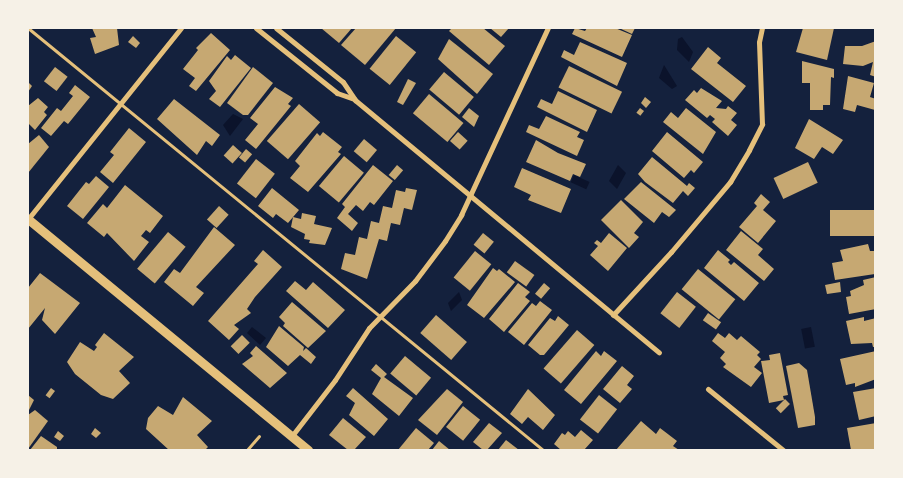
<!DOCTYPE html>
<style>
body{margin:0}
#map{position:relative;width:903px;height:478px;overflow:hidden;background:#14213d;font-family:Manrope,sans-serif}
div>[style]{position:absolute}
.water>*{inset:0;background:#0b132b;transform-origin:0 0}
.building>*{inset:0;background:#c6a872;transform-origin:0 0}
.path>*{height:2.5px;margin:-1.25px;padding:0 1.25px;transform-origin:1.25px;border-radius:1.25px;background:#e5c07b}
.service>*{height:3px;margin:-1.5px;padding:0 1.5px;transform-origin:1.5px;border-radius:1.5px;background:#e5c07b}
.minor>*{height:5px;margin:-2.5px;padding:0 2.5px;transform-origin:2.5px;border-radius:2.5px;background:#e5c07b}
.secondary>*{height:9px;margin:-4.5px;padding:0 4.5px;transform-origin:4.5px;border-radius:4.5px;background:#e5c07b}
span{translate:-50% -50%;white-space:nowrap;text-align:center;line-height:1.15;-webkit-text-stroke:4px #f6f1e7;paint-order:stroke}
.frame{position:absolute;inset:0;border:29px solid #f6f1e7;pointer-events:none}
</style>
<div id="map">
<div class="water">
<i style="clip-path:polygon(682px 37px,693px 52px,689px 62px,677px 50px,678px 39px)"></i>
<i style="clip-path:polygon(664px 65px,677px 86px,672px 89px,659px 78px)"></i>
<i style="clip-path:polygon(233px 114px,243px 119px,230px 136px,223px 125px)"></i>
<i style="clip-path:polygon(618px 165px,626px 173px,617px 189px,609px 181px)"></i>
<i style="left:574px;top:175px;width:17px;height:8px;rotate:24deg"></i>
<i style="clip-path:polygon(459px 292px,462px 300px,451px 311px,448px 303px)"></i>
<i style="clip-path:polygon(252px 327px,266px 338px,260px 345px,247px 333px)"></i>
<i style="left:811px;top:327px;width:20px;height:10px;rotate:79deg"></i>
</div>
<div class="building">
<i style="clip-path:polygon(92px 28px,117px 28px,119px 45px,95px 54px,90px 38px,96px 37px)"></i>
<i style="clip-path:polygon(321px 28px,352px 28px,339px 43px)"></i>
<i style="clip-path:polygon(356px 28px,396px 28px,365px 65px,341px 45px)"></i>
<i style="clip-path:polygon(452px 28px,483px 28px,505px 46px,489px 65px,449px 31px)"></i>
<i style="clip-path:polygon(490px 28px,509px 28px,501px 37px)"></i>
<i style="clip-path:polygon(575px 28px,585px 31px,587px 28px,615px 28px,632px 35px,622px 57px,572px 34px)"></i>
<i style="clip-path:polygon(619px 28px,635px 28px,632px 34px)"></i>
<i style="clip-path:polygon(803px 28px,834px 28px,827px 60px,796px 52px)"></i>
<i style="clip-path:polygon(211px 33px,230px 50px,196px 91px,189px 86px,195px 78px,183px 69px,198px 50px,196px 48px)"></i>
<i style="clip-path:polygon(133px 36px,140px 43px,136px 48px,128px 42px)"></i>
<i style="left:396px;top:36px;width:26px;height:42px;rotate:39deg"></i>
<i style="clip-path:polygon(449px 39px,493px 74px,477px 94px,438px 59px)"></i>
<i style="clip-path:polygon(876px 41px,876px 77px,870px 75px,873px 62px,863px 66px,843px 64px,845px 46px,862px 46px)"></i>
<i style="clip-path:polygon(580px 42px,627px 63px,617px 86px,561px 57px,564px 50px,574px 55px)"></i>
<i style="clip-path:polygon(708px 47px,721px 58px,717px 63px,746px 86px,733px 102px,691px 69px)"></i>
<i style="clip-path:polygon(235px 55px,251px 68px,220px 107px,209px 99px,216px 91px,209px 81px,227px 56px,231px 60px)"></i>
<i style="clip-path:polygon(802px 61px,834px 69px,834px 78px,831px 77px,830px 105px,823px 105px,823px 110px,810px 110px,810px 83px,802px 83px)"></i>
<i style="left:569px;top:66px;width:59px;height:24px;rotate:26deg"></i>
<i style="left:55px;top:67px;width:16px;height:18px;rotate:38deg"></i>
<i style="clip-path:polygon(253px 67px,273px 83px,248px 115px,243px 115px,227px 103px)"></i>
<i style="left:444px;top:72px;width:39px;height:23px;rotate:40deg"></i>
<i style="clip-path:polygon(848px 76px,874px 83px,870px 97px,876px 99px,875px 110px,857px 105px,855px 112px,843px 109px)"></i>
<i style="clip-path:polygon(408px 79px,416px 83px,403px 105px,397px 102px)"></i>
<i style="clip-path:polygon(28px 82px,32px 86px,28px 92px)"></i>
<i style="clip-path:polygon(75px 85px,90px 97px,68px 124px,64px 121px,51px 136px,41px 128px,57px 108px,61px 111px,73px 96px,69px 93px)"></i>
<i style="clip-path:polygon(275px 87px,293px 98px,288px 104px,291px 106px,256px 149px,245px 140px,258px 124px,250px 118px)"></i>
<i style="clip-path:polygon(701px 88px,722px 101px,716px 108px,726px 109px,728px 106px,737px 113px,731px 120px,737px 125px,728px 136px,712px 122px,715px 119px,710px 115px,707px 118px,685px 100px,694px 90px,697px 93px)"></i>
<i style="clip-path:polygon(558px 91px,597px 110px,587px 132px,537px 107px,541px 99px,552px 104px)"></i>
<i style="left:429px;top:94px;width:45px;height:25px;rotate:40deg"></i>
<i style="clip-path:polygon(645px 97px,651px 102px,646px 108px,641px 103px)"></i>
<i style="clip-path:polygon(38px 98px,48px 107px,44px 112px,47px 115px,35px 130px,28px 123px,28px 106px)"></i>
<i style="clip-path:polygon(174px 99px,220px 135px,212px 146px,206px 141px,197px 155px,157px 119px)"></i>
<i style="left:299px;top:104px;width:28px;height:49px;rotate:41deg"></i>
<i style="clip-path:polygon(469px 108px,479px 116px,474px 127px,462px 117px)"></i>
<i style="left:640px;top:108px;width:5px;height:6px;rotate:37deg"></i>
<i style="clip-path:polygon(686px 108px,716px 132px,703px 154px,663px 122px,671px 112px,678px 118px)"></i>
<i style="clip-path:polygon(546px 116px,580px 132px,577px 137px,584px 140px,577px 156px,526px 132px,529px 125px,539px 129px)"></i>
<i style="clip-path:polygon(809px 119px,843px 140px,833px 154px,822px 147px,814px 159px,795px 148px)"></i>
<i style="clip-path:polygon(129px 128px,146px 142px,113px 183px,100px 172px,114px 155px,110px 152px)"></i>
<i style="clip-path:polygon(323px 132px,342px 147px,338px 152px,341px 154px,308px 192px,290px 178px,300px 166px,295px 161px,317px 133px,320px 136px)"></i>
<i style="left:458px;top:132px;width:13px;height:12px;rotate:42deg"></i>
<i style="clip-path:polygon(667px 132px,703px 162px,694px 173px,691px 170px,684px 178px,652px 151px)"></i>
<i style="clip-path:polygon(39px 135px,49px 147px,28px 173px,28px 144px)"></i>
<i style="left:364px;top:139px;width:17px;height:16px;rotate:40deg"></i>
<i style="clip-path:polygon(536px 140px,558px 153px,586px 164px,580px 177px,573px 174px,570px 181px,526px 162px)"></i>
<i style="left:233px;top:145px;width:12px;height:14px;rotate:42deg"></i>
<i style="left:246px;top:149px;width:8px;height:11px;rotate:40deg"></i>
<i style="left:344px;top:156px;width:26px;height:39px;rotate:40deg"></i>
<i style="clip-path:polygon(652px 157px,687px 186px,689px 183px,695px 188px,688px 196px,683px 191px,673px 203px,645px 182px,638px 174px)"></i>
<i style="left:256px;top:159px;width:24px;height:31px;rotate:38deg"></i>
<i style="left:808px;top:162px;width:23px;height:38px;rotate:65deg"></i>
<i style="clip-path:polygon(373px 165px,393px 181px,374px 205px,370px 202px,363px 211px,356px 205px,348px 214px,358px 223px,352px 231px,337px 218px,345px 207px,342px 204px)"></i>
<i style="left:397px;top:165px;width:8px;height:13px;rotate:40deg"></i>
<i style="clip-path:polygon(522px 168px,571px 189px,561px 213px,528px 200px,531px 195px,514px 187px)"></i>
<i style="clip-path:polygon(96px 176px,109px 187px,83px 219px,67px 206px,86px 182px,89px 184px)"></i>
<i style="clip-path:polygon(641px 182px,676px 210px,669px 217px,662px 212px,654px 223px,624px 199px)"></i>
<i style="clip-path:polygon(125px 185px,163px 216px,150px 233px,146px 230px,141px 236px,149px 242px,134px 261px,107px 233px,104px 237px,87px 223px,103px 204px,107px 208px)"></i>
<i style="clip-path:polygon(272px 188px,299px 210px,288px 223px,276px 214px,273px 218px,258px 206px)"></i>
<i style="clip-path:polygon(406px 188px,417px 190px,412px 210px,404px 208px,400px 225px,391px 223px,387px 241px,379px 239px,367px 279px,341px 269px,345px 253px,355px 255px,359px 237px,367px 239px,371px 221px,379px 223px,383px 206px,392px 208px,396px 190px,405px 192px)"></i>
<i style="clip-path:polygon(761px 194px,770px 202px,763px 210px,776px 221px,758px 243px,739px 227px,757px 206px,754px 203px)"></i>
<i style="clip-path:polygon(621px 200px,643px 222px,634px 233px,639px 237px,629px 248px,601px 220px)"></i>
<i style="left:219px;top:206px;width:13px;height:18px;rotate:42deg"></i>
<i style="left:876px;top:210px;width:26px;height:46px;rotate:90deg"></i>
<i style="clip-path:polygon(302px 213px,316px 216px,314px 224px,332px 228px,325px 245px,309px 243px,310px 240px,304px 239px,305px 234px,291px 227px,293px 217px,301px 219px)"></i>
<i style="clip-path:polygon(214px 227px,235px 245px,196px 287px,204px 293px,193px 306px,164px 282px,174px 269px,180px 273px)"></i>
<i style="clip-path:polygon(741px 231px,763px 249px,758px 255px,774px 269px,764px 281px,726px 250px)"></i>
<i style="left:168px;top:232px;width:23px;height:48px;rotate:40deg"></i>
<i style="left:483px;top:233px;width:14px;height:15px;rotate:39deg"></i>
<i style="clip-path:polygon(609px 233px,627px 248px,608px 271px,590px 255px,598px 246px,594px 243px,597px 240px,601px 243px)"></i>
<i style="clip-path:polygon(868px 244px,870px 251px,874px 251px,875px 274px,835px 280px,832px 263px,843px 261px,840px 250px)"></i>
<i style="clip-path:polygon(263px 250px,282px 267px,255px 297px,247px 309px,251px 313px,234px 325px,239px 329px,229px 340px,208px 321px,258px 264px,254px 261px)"></i>
<i style="clip-path:polygon(718px 250px,730px 260px,728px 262px,731px 265px,734px 262px,759px 283px,744px 301px,704px 268px)"></i>
<i style="left:475px;top:251px;width:21px;height:34px;rotate:39deg"></i>
<i style="left:515px;top:261px;width:24px;height:14px;rotate:36deg"></i>
<i style="clip-path:polygon(493px 268px,497px 271px,499px 269px,515px 282px,484px 318px,467px 305px)"></i>
<i style="left:698px;top:269px;width:48px;height:26px;rotate:39deg"></i>
<i style="clip-path:polygon(40px 273px,80px 303px,55px 334px,42px 320px,45px 308px,28px 329px,28px 288px)"></i>
<i style="clip-path:polygon(876px 277px,876px 309px,849px 314px,846px 297px,851px 296px,850px 291px,864px 285px,863px 280px)"></i>
<i style="clip-path:polygon(295px 281px,306px 290px,313px 282px,345px 310px,328px 328px,286px 291px)"></i>
<i style="clip-path:polygon(840px 282px,841px 292px,827px 294px,825px 285px)"></i>
<i style="clip-path:polygon(518px 283px,530px 292px,525px 297px,530px 301px,504px 332px,489px 319px)"></i>
<i style="left:544px;top:283px;width:8px;height:14px;rotate:40deg"></i>
<i style="left:677px;top:292px;width:24px;height:27px;rotate:38deg"></i>
<i style="clip-path:polygon(540px 301px,552px 310px,524px 345px,508px 332px,532px 303px,536px 306px)"></i>
<i style="clip-path:polygon(292px 302px,326px 331px,308px 348px,283px 326px,285px 323px,279px 317px)"></i>
<i style="left:708px;top:313px;width:16px;height:9px;rotate:35deg"></i>
<i style="left:436px;top:315px;width:41px;height:24px;rotate:41deg"></i>
<i style="clip-path:polygon(558px 316px,569px 325px,544px 355px,540px 355px,528px 345px,550px 318px,555px 321px)"></i>
<i style="clip-path:polygon(864px 317px,864px 321px,876px 318px,876px 347px,873px 347px,872px 343px,851px 344px,846px 321px)"></i>
<i style="clip-path:polygon(279px 326px,304px 347px,303px 351px,306px 348px,316px 357px,311px 364px,300px 355px,288px 366px,266px 347px)"></i>
<i style="left:577px;top:330px;width:23px;height:51px;rotate:41deg"></i>
<i style="clip-path:polygon(104px 333px,134px 357px,119px 371px,130px 383px,113px 399px,101px 395px,75px 374px,67px 362px,80px 342px,94px 351px,97px 347px,95px 345px)"></i>
<i style="clip-path:polygon(718px 333px,725px 338px,729px 333px,737px 340px,741px 336px,760px 352px,757px 355px,761px 359px,754px 367px,762px 373px,751px 387px,723px 367px,726px 364px,720px 358px,725px 352px,712px 341px)"></i>
<i style="left:242px;top:335px;width:11px;height:16px;rotate:45deg"></i>
<i style="clip-path:polygon(256px 346px,287px 373px,270px 388px,242px 364px,253px 356px,250px 353px)"></i>
<i style="clip-path:polygon(596px 351px,601px 356px,604px 351px,617px 361px,581px 404px,564px 390px)"></i>
<i style="clip-path:polygon(876px 351px,876px 379px,855px 387px,855px 383px,846px 385px,840px 359px)"></i>
<i style="clip-path:polygon(780px 353px,788px 395px,783px 396px,784px 400px,769px 403px,761px 361px,770px 360px,769px 355px)"></i>
<i style="left:405px;top:356px;width:34px;height:23px;rotate:40deg"></i>
<i style="clip-path:polygon(799px 363px,807px 370px,815px 417px,815px 425px,798px 428px,786px 366px)"></i>
<i style="clip-path:polygon(376px 364px,387px 374px,384px 377px,413px 398px,399px 416px,372px 394px,381px 378px,371px 370px)"></i>
<i style="clip-path:polygon(622px 366px,634px 376px,627px 385px,632px 389px,620px 403px,603px 389px)"></i>
<i style="left:51px;top:388px;width:5px;height:9px;rotate:37deg"></i>
<i style="clip-path:polygon(353px 388px,388px 419px,374px 436px,349px 415px,355px 403px,346px 396px)"></i>
<i style="clip-path:polygon(876px 388px,876px 416px,859px 420px,853px 392px)"></i>
<i style="clip-path:polygon(447px 389px,463px 402px,437px 435px,418px 420px)"></i>
<i style="clip-path:polygon(528px 389px,555px 415px,543px 430px,528px 417px,522px 424px,510px 414px)"></i>
<i style="clip-path:polygon(28px 395px,34px 400px,28px 412px)"></i>
<i style="left:599px;top:395px;width:23px;height:31px;rotate:38deg"></i>
<i style="clip-path:polygon(183px 397px,212px 421px,197px 435px,208px 447px,205px 450px,169px 450px,146px 429px,148px 418px,158px 406px,173px 415px)"></i>
<i style="left:785px;top:399px;width:7px;height:13px;rotate:45deg"></i>
<i style="left:463px;top:406px;width:22px;height:27px;rotate:39deg"></i>
<i style="clip-path:polygon(35px 410px,48px 421px,28px 449px,28px 415px)"></i>
<i style="clip-path:polygon(343px 418px,366px 437px,354px 450px,348px 450px,329px 435px)"></i>
<i style="clip-path:polygon(641px 421px,656px 434px,660px 428px,677px 441px,673px 446px,679px 450px,616px 450px)"></i>
<i style="clip-path:polygon(489px 423px,502px 433px,487px 450px,483px 450px,473px 442px)"></i>
<i style="clip-path:polygon(876px 423px,876px 450px,851px 450px,847px 428px)"></i>
<i style="clip-path:polygon(95px 428px,101px 433px,96px 438px,91px 434px)"></i>
<i style="clip-path:polygon(416px 428px,434px 443px,428px 450px,398px 450px)"></i>
<i style="clip-path:polygon(581px 430px,593px 440px,584px 450px,561px 450px,554px 444px,562px 433px,565px 435px,568px 431px,575px 437px)"></i>
<i style="clip-path:polygon(58px 431px,64px 436px,60px 441px,54px 437px)"></i>
<i style="clip-path:polygon(41px 436px,57px 447px,57px 450px,30px 450px)"></i>
<i style="clip-path:polygon(506px 440px,519px 450px,498px 450px)"></i>
<i style="clip-path:polygon(439px 441px,450px 450px,432px 450px)"></i>
</div>
<div class="path">
<i style="left:247px;top:450px;width:18px;rotate:-49deg"></i>
</div>
<div class="service">
<i style="left:28px;top:28px;width:666px;rotate:39.33deg"></i>
</div>
<div class="minor">
<i style="left:256px;top:28px;width:104px;rotate:38.7deg"></i>
<i style="left:337px;top:93px;width:18px;rotate:19deg"></i>
<i style="left:276px;top:28px;width:86px;rotate:38.9deg"></i>
<i style="left:343px;top:82px;width:22px;rotate:56deg"></i>
<i style="left:355px;top:100px;width:395px;rotate:39.7deg"></i>
<i style="left:28px;top:219px;width:245px;rotate:-51.3deg"></i>
<i style="left:613px;top:315px;width:86px;rotate:-47.4deg"></i>
<i style="left:671px;top:252px;width:92px;rotate:-49.9deg"></i>
<i style="left:730px;top:182px;width:37px;rotate:-59deg"></i>
<i style="left:749px;top:150px;width:29px;rotate:-63deg"></i>
<i style="left:762px;top:124px;width:82px;rotate:-92.1deg"></i>
<i style="left:759px;top:42px;width:14px;rotate:-78deg"></i>
<i style="left:708px;top:389px;width:97px;rotate:39.1deg"></i>
<i style="left:291px;top:437px;width:72px;rotate:-52.3deg"></i>
<i style="left:335px;top:380px;width:62px;rotate:-56.8deg"></i>
<i style="left:369px;top:328px;width:66px;rotate:-45.6deg"></i>
<i style="left:415px;top:281px;width:50px;rotate:-53.1deg"></i>
<i style="left:445px;top:241px;width:31px;rotate:-58deg"></i>
<i style="left:461px;top:215px;width:206px;rotate:-65.1deg"></i>
</div>
<div class="secondary">
<i style="left:28px;top:219px;width:363px;rotate:39.5deg"></i>
</div>
<div class="frame"></div>
</div>
